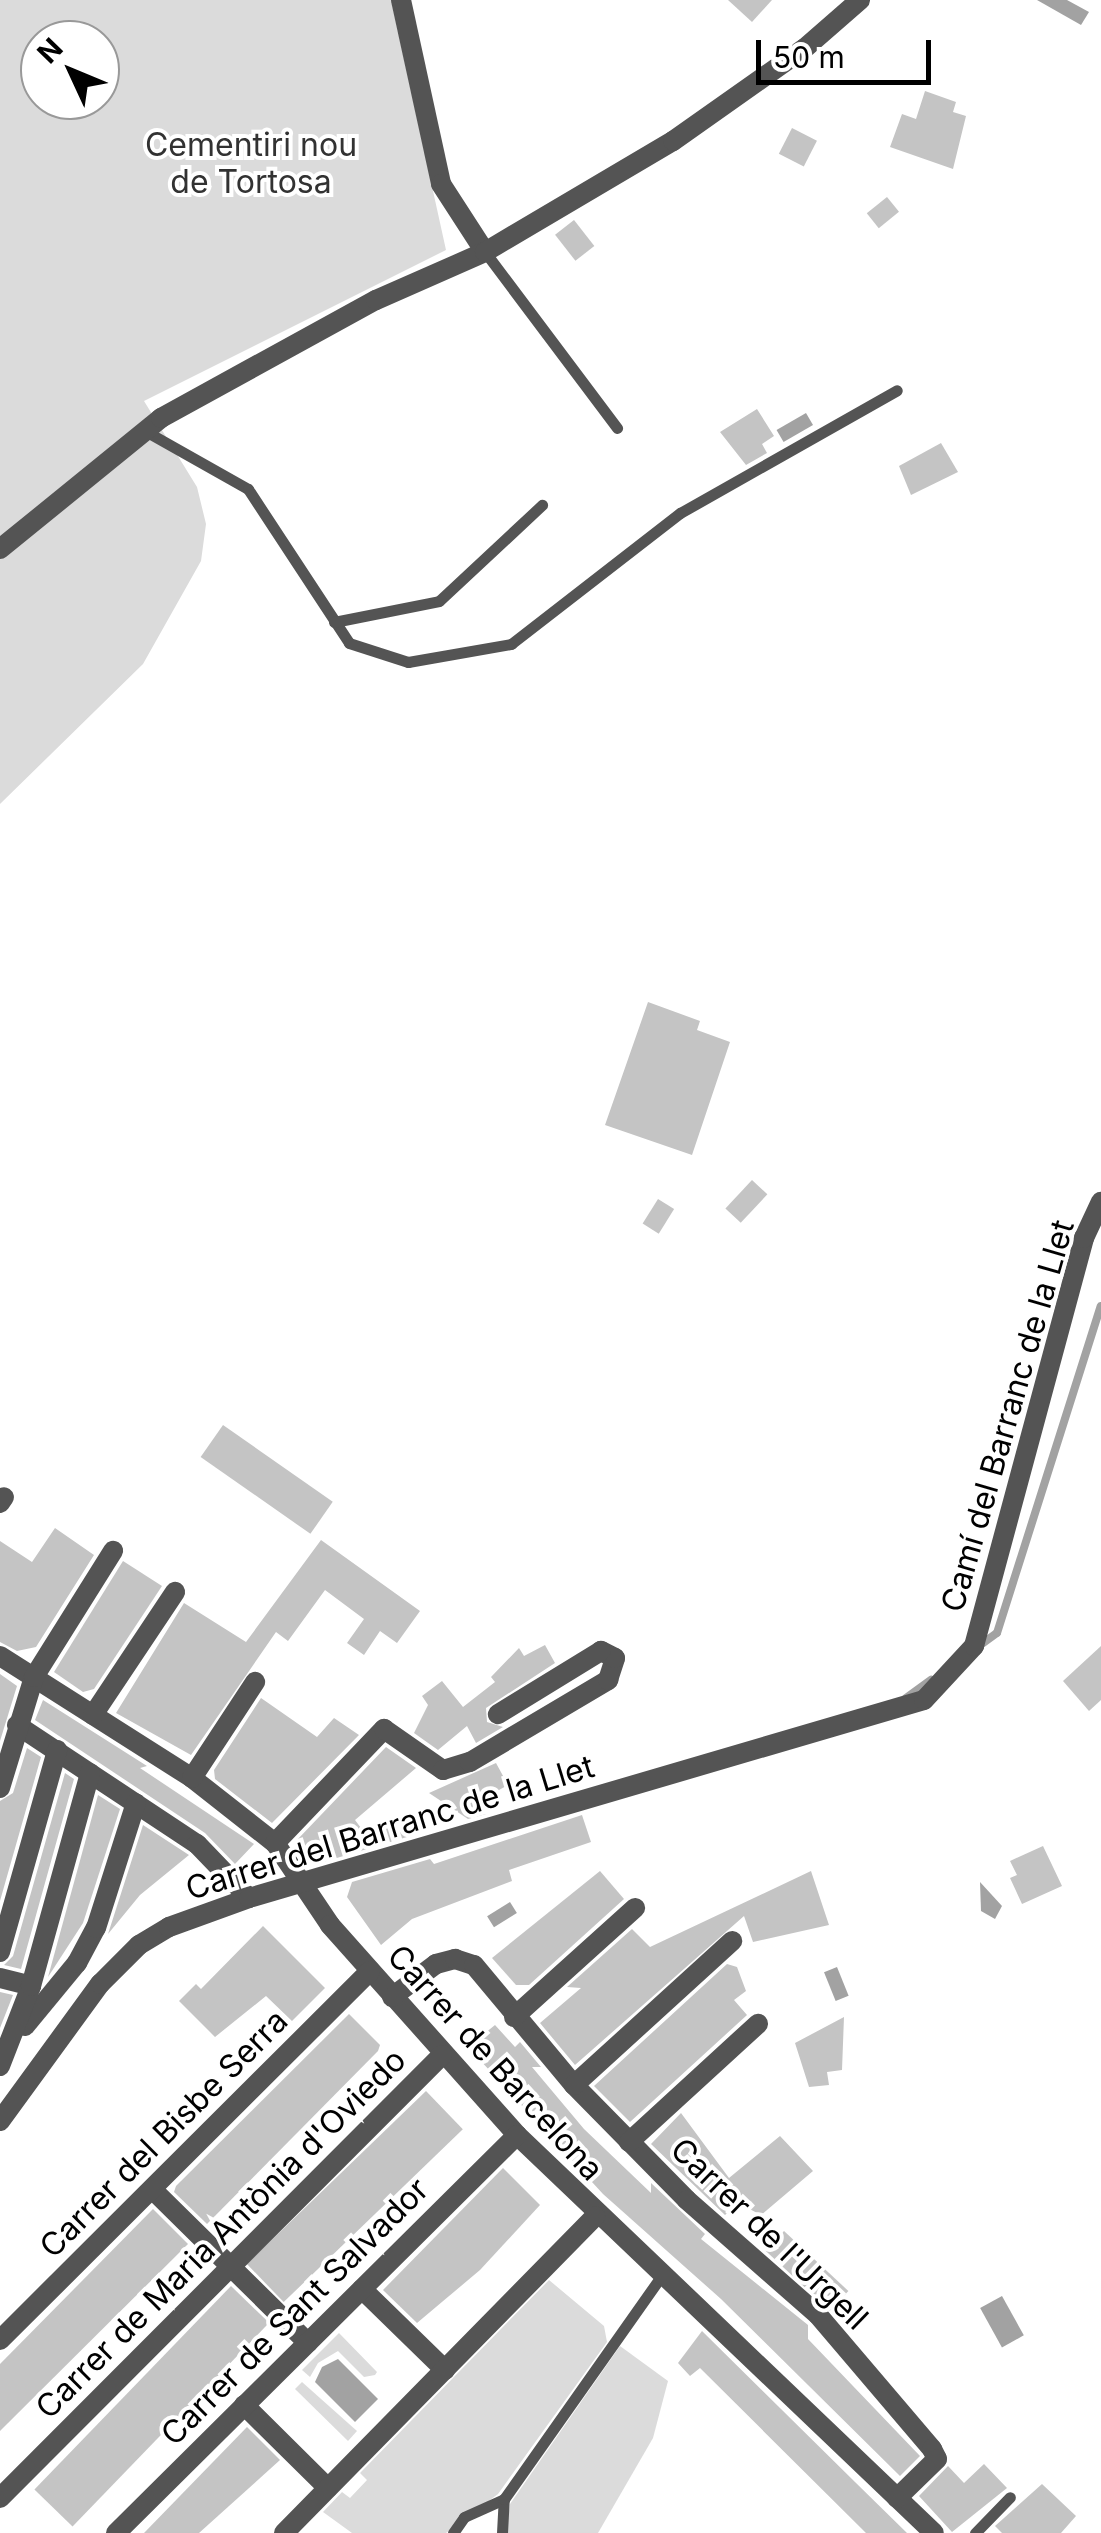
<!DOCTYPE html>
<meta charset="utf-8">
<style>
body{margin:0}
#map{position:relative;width:1101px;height:2533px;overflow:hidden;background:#fff;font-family:Inter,sans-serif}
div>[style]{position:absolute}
.green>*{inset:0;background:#dbdbdb}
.water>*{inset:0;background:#a2a2a2;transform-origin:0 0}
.stream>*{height:8px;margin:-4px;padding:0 4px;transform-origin:4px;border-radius:4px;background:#a2a2a2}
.building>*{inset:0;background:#c4c4c4;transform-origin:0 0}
.lane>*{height:11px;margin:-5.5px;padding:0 5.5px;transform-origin:5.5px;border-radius:5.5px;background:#545454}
.street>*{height:20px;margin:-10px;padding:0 10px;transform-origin:10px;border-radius:10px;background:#545454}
span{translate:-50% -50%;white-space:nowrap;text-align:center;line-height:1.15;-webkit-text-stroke:8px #fff;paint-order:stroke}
.park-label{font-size:32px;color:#323232}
.street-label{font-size:32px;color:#000}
.north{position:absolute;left:20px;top:20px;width:100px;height:100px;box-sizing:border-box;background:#fff;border:2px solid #999;border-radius:50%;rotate:314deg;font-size:28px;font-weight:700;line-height:40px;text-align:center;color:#000}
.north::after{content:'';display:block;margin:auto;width:35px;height:45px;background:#000;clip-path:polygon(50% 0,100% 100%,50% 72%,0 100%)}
.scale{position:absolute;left:756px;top:40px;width:175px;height:45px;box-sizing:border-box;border:5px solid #000;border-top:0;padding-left:12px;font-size:30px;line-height:35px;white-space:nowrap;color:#000;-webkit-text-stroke:8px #fff;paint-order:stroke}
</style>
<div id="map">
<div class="green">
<i style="clip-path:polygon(evenodd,0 0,391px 0,446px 250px,144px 401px,197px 487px,206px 524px,201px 561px,143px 664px,0 804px,0 0,40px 40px,100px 40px,100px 100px,40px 100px,40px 40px)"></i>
<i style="clip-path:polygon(549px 2280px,604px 2326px,607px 2342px,498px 2494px,446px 2533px,352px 2533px,323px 2512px,342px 2492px,350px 2498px,367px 2480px,360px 2473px)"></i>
<i style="clip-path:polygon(339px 2333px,377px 2372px,375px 2375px,364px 2377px,338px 2351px,318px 2363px,310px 2377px,302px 2370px)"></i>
<i style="clip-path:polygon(620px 2346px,668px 2381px,653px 2438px,598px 2533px,506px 2533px,510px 2504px)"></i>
<i style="clip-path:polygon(302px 2382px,357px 2431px,348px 2441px,295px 2389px)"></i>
</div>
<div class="water">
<i style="clip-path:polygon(1037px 0,1067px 0,1089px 12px,1081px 25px)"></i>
<i style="left:806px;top:413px;width:14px;height:34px;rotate:60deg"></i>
<i style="clip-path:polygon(980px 1882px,1002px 1906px,995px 1919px,981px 1911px)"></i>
<i style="left:510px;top:1902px;width:13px;height:27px;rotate:58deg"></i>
<i style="left:837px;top:1967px;width:31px;height:14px;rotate:68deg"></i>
<i style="left:1002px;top:2296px;width:45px;height:25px;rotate:61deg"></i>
<i style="clip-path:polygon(338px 2359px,378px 2399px,355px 2422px,315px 2382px,322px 2367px)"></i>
</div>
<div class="stream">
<i style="left:979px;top:1646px;width:22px;rotate:-36deg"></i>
<i style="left:997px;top:1633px;width:343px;rotate:-72.4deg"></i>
<i style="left:906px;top:1698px;width:31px;rotate:-36deg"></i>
</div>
<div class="building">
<i style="clip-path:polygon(728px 0,772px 0,752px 22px)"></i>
<i style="clip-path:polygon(925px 91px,956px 102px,953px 112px,966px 116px,953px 169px,890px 147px,902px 114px,916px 119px)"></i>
<i style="left:792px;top:128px;width:28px;height:29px;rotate:27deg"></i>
<i style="left:887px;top:197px;width:19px;height:26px;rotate:51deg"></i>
<i style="left:574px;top:220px;width:33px;height:24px;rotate:52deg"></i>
<i style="clip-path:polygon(757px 409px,774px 436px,762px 444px,767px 453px,746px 465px,720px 432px)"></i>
<i style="clip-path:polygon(941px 443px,958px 472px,911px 495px,899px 466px)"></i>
<i style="clip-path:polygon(648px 1002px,700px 1021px,697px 1030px,730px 1042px,692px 1155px,605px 1125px)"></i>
<i style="left:752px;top:1180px;width:21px;height:39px;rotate:43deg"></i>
<i style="left:658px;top:1199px;width:19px;height:29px;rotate:32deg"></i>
<i style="left:223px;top:1425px;width:134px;height:39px;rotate:35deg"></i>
<i style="clip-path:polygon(55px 1528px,94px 1555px,36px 1647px,17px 1651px,0 1642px,0 1541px,32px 1562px)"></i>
<i style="clip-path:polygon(321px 1540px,420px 1611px,397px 1643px,380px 1631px,364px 1655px,347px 1643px,364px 1619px,325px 1590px,288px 1641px,276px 1632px,191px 1755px,116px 1713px,184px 1603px,246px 1642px)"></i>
<i style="clip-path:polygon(123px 1561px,162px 1586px,94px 1689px,83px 1692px,54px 1672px)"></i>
<i style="clip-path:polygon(545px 1645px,555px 1663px,486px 1708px,487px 1722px,503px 1727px,476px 1743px,467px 1726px,438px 1750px,414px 1733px,428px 1705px,422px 1696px,442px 1681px,463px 1707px,495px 1682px,491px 1677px,519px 1648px,524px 1656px)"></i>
<i style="clip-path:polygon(1101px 1646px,1101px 1700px,1089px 1711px,1063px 1681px)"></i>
<i style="clip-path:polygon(0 1674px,17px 1686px,0 1741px)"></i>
<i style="clip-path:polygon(261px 1698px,317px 1737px,334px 1718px,359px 1735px,272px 1823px,215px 1779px,214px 1770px)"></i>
<i style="clip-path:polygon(43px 1700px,147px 1766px,140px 1768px,254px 1844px,235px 1864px,205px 1833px,35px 1720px)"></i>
<i style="clip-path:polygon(386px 1747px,416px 1768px,355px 1820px,364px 1832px,384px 1820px,407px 1837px,320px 1863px,297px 1840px)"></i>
<i style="clip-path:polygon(27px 1748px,41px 1757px,0 1901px,0 1801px,13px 1793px)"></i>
<i style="clip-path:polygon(496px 1763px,508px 1785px,481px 1800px,486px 1814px,468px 1819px,429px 1793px)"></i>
<i style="clip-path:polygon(65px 1773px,74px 1779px,21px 1969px,4px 1965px,13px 1956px)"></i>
<i style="clip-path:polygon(98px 1795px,120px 1809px,83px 1923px,48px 1977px)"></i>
<i style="clip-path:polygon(582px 1815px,591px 1842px,509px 1870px,512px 1881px,412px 1919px,381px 1945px,347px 1897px,352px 1882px,430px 1859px,434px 1864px)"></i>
<i style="clip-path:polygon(143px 1825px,189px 1855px,140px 1895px,108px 1934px)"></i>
<i style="clip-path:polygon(1043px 1846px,1062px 1886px,1022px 1904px,1010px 1878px,1017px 1875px,1010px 1861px)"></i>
<i style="clip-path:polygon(600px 1871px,624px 1899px,529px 1985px,516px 1985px,492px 1958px)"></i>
<i style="clip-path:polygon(811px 1871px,829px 1925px,753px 1942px,744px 1916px,575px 2065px,540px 2023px,581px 1988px,567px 1987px,632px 1929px,650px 1947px)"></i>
<i style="clip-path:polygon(263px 1926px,325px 1988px,292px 2021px,266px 1996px,215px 2037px,179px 2001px,196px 1984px,201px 1989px)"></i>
<i style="clip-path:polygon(727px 1964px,737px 1967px,746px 1991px,734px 2000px,747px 2015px,630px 2122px,594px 2086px)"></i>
<i style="clip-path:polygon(0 1992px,13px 1995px,0 2028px)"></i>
<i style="clip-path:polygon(349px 2014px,380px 2045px,378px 2051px,207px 2224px,174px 2192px,176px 2186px)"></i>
<i style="clip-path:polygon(844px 2017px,842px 2070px,827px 2072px,829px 2085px,809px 2087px,795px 2043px)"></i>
<i style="clip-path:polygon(495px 2025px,515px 2047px,520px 2042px,541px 2067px,532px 2067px,584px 2129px,651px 2193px,651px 2183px,705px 2234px,701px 2239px,808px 2325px,808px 2339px,920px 2456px,900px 2476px,721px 2299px,603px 2194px,468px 2047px)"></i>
<i style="left:426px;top:2091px;width:53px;height:249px;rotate:46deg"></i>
<i style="clip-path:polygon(681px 2113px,729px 2178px,780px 2136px,813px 2171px,761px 2215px,738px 2203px,725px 2215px,651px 2144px)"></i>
<i style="clip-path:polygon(503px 2168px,540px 2205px,480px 2270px,417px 2323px,383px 2290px)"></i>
<i style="clip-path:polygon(153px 2209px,188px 2244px,0 2431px,0 2364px)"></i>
<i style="left:784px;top:2231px;width:88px;height:27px;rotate:43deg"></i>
<i style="left:231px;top:2286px;width:53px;height:283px;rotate:44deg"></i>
<i style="clip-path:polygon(702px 2331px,855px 2482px,907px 2533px,866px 2533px,700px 2368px,690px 2376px,678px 2363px)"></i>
<i style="clip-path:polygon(247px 2427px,280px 2460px,199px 2533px,144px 2533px)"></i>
<i style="clip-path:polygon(984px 2464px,1007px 2488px,952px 2532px,919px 2496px,948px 2466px,964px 2483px)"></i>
<i style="clip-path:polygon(1042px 2484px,1076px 2516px,1061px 2533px,1002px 2533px,995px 2526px)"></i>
</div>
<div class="lane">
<i style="left:485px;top:252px;width:220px;rotate:53.1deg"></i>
<i style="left:147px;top:432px;width:116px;rotate:29.4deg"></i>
<i style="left:248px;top:489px;width:184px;rotate:56.7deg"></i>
<i style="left:349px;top:643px;width:62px;rotate:17.9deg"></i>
<i style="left:408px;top:662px;width:105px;rotate:-9.9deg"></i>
<i style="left:511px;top:644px;width:214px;rotate:-37.8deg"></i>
<i style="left:680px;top:513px;width:249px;rotate:-29.5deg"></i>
<i style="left:334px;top:622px;width:107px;rotate:-11.3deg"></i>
<i style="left:439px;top:601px;width:141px;rotate:-43deg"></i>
<i style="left:453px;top:2533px;width:19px;rotate:-55deg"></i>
<i style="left:464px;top:2517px;width:44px;rotate:-24.2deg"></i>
<i style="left:502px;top:2533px;width:34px;rotate:-87deg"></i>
<i style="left:504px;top:2499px;width:274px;rotate:-54.8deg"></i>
<i style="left:975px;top:2533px;width:50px;rotate:-45.8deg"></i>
</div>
<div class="street">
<i style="left:401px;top:0;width:188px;rotate:77.7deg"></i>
<i style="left:441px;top:184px;width:81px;rotate:57.1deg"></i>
<i style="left:0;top:549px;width:208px;rotate:-39.1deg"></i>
<i style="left:161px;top:418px;width:245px;rotate:-28.8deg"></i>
<i style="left:376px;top:300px;width:119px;rotate:-23.8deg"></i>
<i style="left:485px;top:252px;width:218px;rotate:-30.6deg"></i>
<i style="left:673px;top:141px;width:161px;rotate:-35.2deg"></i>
<i style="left:805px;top:48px;width:73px;rotate:-41.1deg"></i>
<i style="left:0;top:1503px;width:7px;rotate:-56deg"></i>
<i style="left:0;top:1656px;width:227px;rotate:32.4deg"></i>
<i style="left:192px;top:1778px;width:105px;rotate:38.1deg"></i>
<i style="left:275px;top:1843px;width:99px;rotate:56.1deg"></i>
<i style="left:330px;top:1925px;width:281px;rotate:48.3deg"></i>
<i style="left:517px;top:2135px;width:576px;rotate:43.66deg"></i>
<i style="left:93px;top:1715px;width:148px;rotate:-56.3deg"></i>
<i style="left:17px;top:1725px;width:216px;rotate:33.5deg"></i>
<i style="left:197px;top:1844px;width:75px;rotate:46.1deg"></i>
<i style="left:192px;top:1778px;width:115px;rotate:-56.7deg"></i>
<i style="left:0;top:1788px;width:116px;rotate:-73deg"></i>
<i style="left:34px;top:1677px;width:149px;rotate:-57.9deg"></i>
<i style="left:275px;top:1843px;width:158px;rotate:-46.3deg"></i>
<i style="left:384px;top:1729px;width:72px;rotate:34.8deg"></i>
<i style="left:443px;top:1770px;width:28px;rotate:-17deg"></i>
<i style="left:470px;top:1762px;width:161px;rotate:-30.7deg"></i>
<i style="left:608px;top:1680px;width:23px;rotate:-72deg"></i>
<i style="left:615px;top:1658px;width:16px;rotate:-153deg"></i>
<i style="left:601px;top:1651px;width:121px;rotate:148.5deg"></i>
<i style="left:0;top:1952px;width:210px;rotate:-74.2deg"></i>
<i style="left:0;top:1978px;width:32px;rotate:14deg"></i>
<i style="left:392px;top:1997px;width:55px;rotate:-36.9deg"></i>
<i style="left:436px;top:1964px;width:20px;rotate:-15deg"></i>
<i style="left:455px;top:1959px;width:20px;rotate:18deg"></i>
<i style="left:474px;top:1965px;width:156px;rotate:50.2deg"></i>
<i style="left:574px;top:2085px;width:161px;rotate:45.5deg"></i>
<i style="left:687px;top:2200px;width:174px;rotate:41.3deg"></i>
<i style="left:818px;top:2315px;width:176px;rotate:49.6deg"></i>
<i style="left:932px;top:2449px;width:11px;rotate:63deg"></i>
<i style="left:937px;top:2459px;width:56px;rotate:135.7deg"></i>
<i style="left:514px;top:2017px;width:163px;rotate:-42deg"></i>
<i style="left:25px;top:2026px;width:82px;rotate:-50.5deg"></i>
<i style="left:77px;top:1963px;width:40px;rotate:-62deg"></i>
<i style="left:96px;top:1928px;width:131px;rotate:-72.3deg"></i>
<i style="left:0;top:2066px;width:86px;rotate:-68.8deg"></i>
<i style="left:31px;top:1986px;width:221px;rotate:-74.5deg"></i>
<i style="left:574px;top:2085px;width:214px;rotate:-42.3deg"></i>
<i style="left:0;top:2121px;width:170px;rotate:-53.9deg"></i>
<i style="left:100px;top:1984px;width:55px;rotate:-45deg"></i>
<i style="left:139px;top:1945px;width:35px;rotate:-31deg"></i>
<i style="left:169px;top:1927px;width:85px;rotate:-19.9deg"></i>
<i style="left:249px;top:1898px;width:703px;rotate:-16.35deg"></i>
<i style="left:924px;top:1700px;width:74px;rotate:-47.2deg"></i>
<i style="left:974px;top:1646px;width:423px;rotate:-74.9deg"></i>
<i style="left:1084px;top:1238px;width:40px;rotate:-65deg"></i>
<i style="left:629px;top:2142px;width:175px;rotate:-42.5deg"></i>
<i style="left:152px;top:2189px;width:219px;rotate:44.6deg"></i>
<i style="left:362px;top:2289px;width:116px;rotate:44.3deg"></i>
<i style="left:0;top:2340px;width:523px;rotate:-44.92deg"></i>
<i style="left:244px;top:2405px;width:118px;rotate:44.7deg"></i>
<i style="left:0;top:2498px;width:626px;rotate:-45.06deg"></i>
<i style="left:116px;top:2533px;width:565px;rotate:-44.78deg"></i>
<i style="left:284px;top:2533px;width:444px;rotate:-45.5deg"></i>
</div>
<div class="park-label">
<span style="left:251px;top:164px">Cementiri nou<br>de Tortosa</span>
</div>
<div class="street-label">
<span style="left:1008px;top:1416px;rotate:-74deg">Camí del Barranc de la Llet</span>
<span style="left:390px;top:1828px;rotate:-17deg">Carrer del Barranc de la Llet</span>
<span style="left:495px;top:2063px;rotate:48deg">Carrer de Barcelona</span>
<span style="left:164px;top:2134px;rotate:-45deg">Carrer del Bisbe Serra</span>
<span style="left:221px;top:2234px;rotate:-45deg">Carrer de Maria Antònia d'Oviedo</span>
<span style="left:769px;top:2234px;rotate:44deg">Carrer de l'Urgell</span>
<span style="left:295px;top:2312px;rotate:-45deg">Carrer de Sant Salvador</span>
</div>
<div class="north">N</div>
<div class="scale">50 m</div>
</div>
